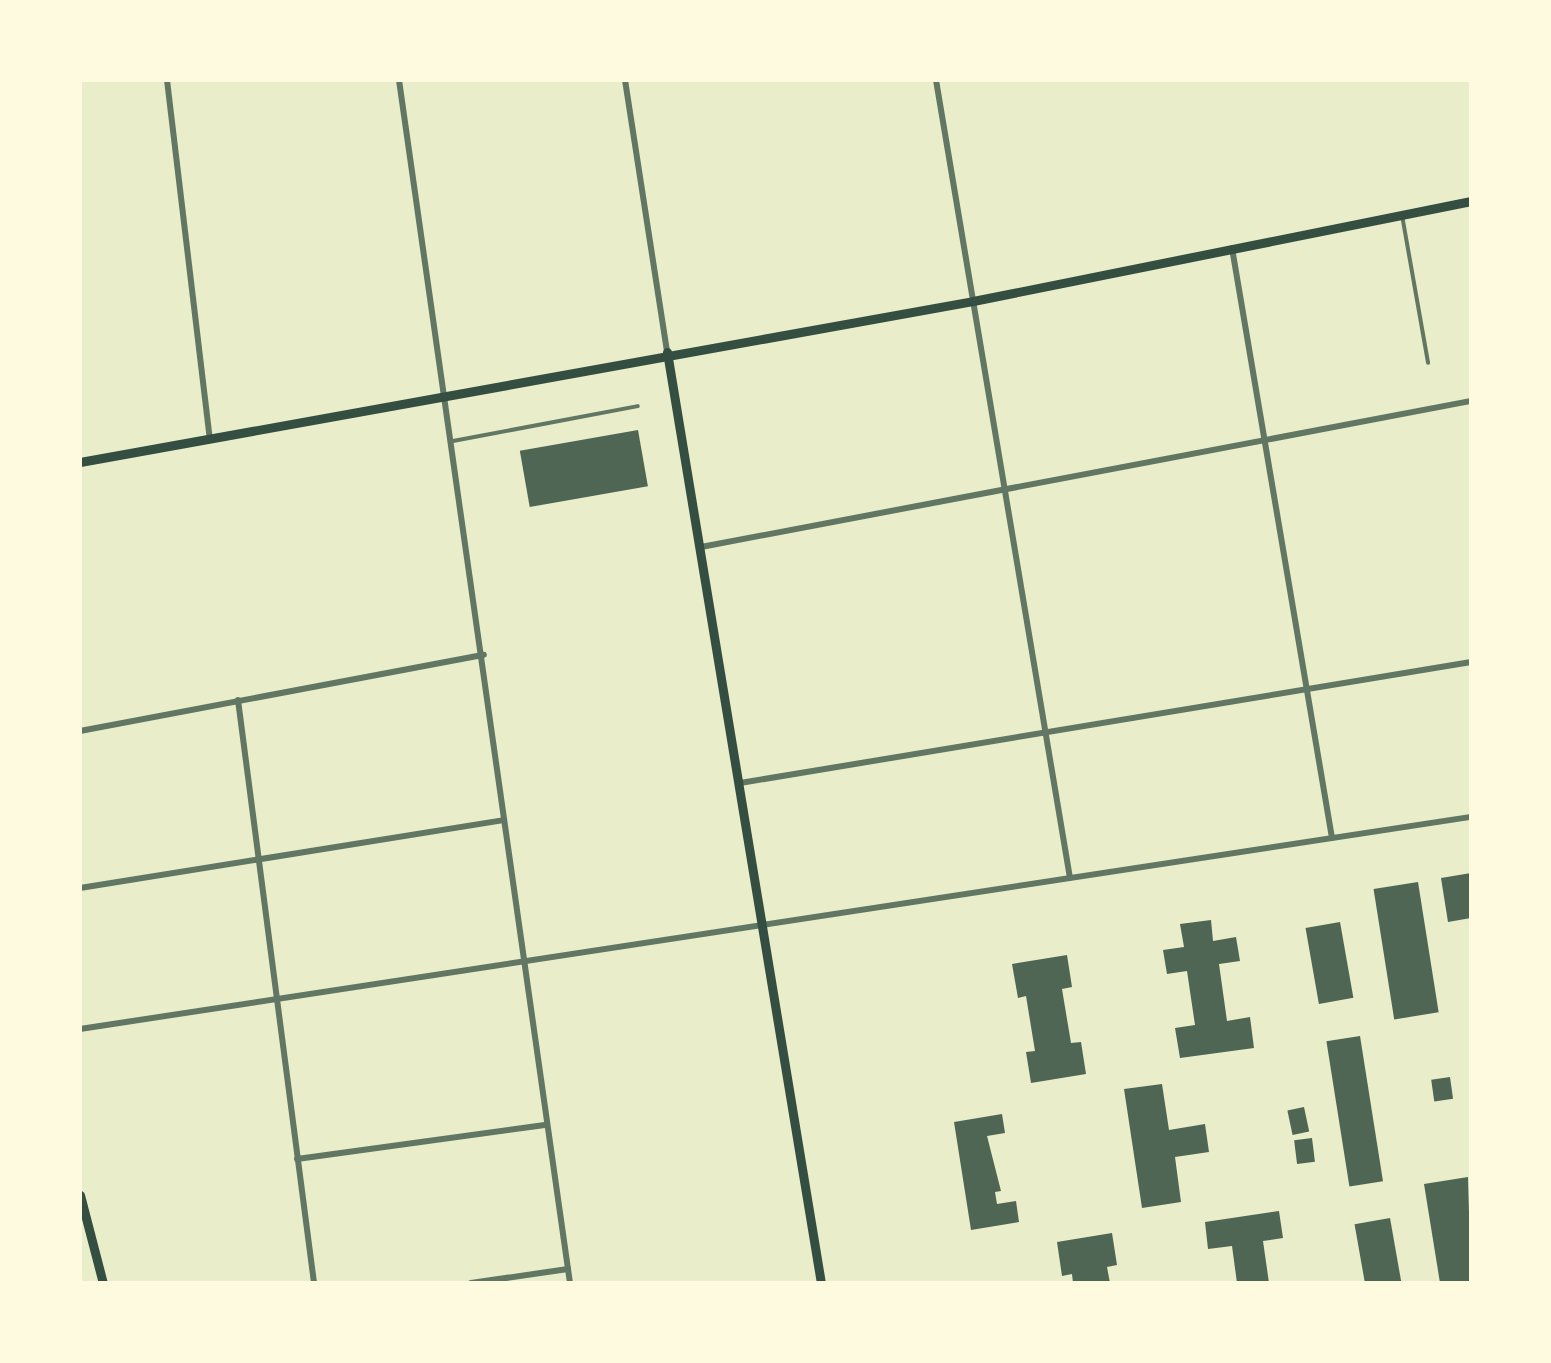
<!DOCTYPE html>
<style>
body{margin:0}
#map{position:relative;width:1551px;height:1363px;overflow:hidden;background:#e9edc9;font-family:"Asap Condensed",sans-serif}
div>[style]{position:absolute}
.building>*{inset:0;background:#4f6655;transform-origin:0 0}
.service>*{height:4px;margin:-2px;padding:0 2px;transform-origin:2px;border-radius:2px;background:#617663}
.minor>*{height:6px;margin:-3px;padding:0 3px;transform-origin:3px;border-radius:3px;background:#617663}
.secondary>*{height:9px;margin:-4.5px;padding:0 4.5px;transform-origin:4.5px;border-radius:4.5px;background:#344e41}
span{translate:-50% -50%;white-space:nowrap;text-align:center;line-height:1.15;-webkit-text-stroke:10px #fefae0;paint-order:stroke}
.frame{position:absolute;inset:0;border:82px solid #fefae0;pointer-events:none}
</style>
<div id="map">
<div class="building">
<i style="left:638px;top:430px;width:57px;height:120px;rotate:80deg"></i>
<i style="clip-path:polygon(1471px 873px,1471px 918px,1448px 922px,1441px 878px)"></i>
<i style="left:1418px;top:882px;width:132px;height:45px;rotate:81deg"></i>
<i style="clip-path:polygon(1211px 920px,1213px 941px,1236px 937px,1240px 961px,1219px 964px,1227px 1021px,1250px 1017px,1254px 1048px,1180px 1058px,1175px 1028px,1195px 1025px,1187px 971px,1167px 974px,1163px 950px,1184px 947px,1180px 924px)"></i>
<i style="left:1340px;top:922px;width:77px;height:35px;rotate:80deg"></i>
<i style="clip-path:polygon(1067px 955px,1072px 987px,1062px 989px,1071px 1043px,1081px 1042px,1086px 1074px,1031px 1083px,1026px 1052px,1035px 1051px,1026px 996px,1018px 998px,1012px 964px)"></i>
<i style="left:1360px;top:1036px;width:147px;height:34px;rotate:81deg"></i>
<i style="left:1450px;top:1077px;width:22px;height:19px;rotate:82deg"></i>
<i style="clip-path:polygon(1162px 1084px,1169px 1130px,1205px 1124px,1209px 1152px,1175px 1157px,1181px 1202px,1142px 1208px,1124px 1089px)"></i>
<i style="left:1304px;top:1107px;width:25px;height:17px;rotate:78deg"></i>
<i style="clip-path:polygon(1002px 1114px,1005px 1133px,987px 1136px,1001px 1191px,995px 1192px,997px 1204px,1016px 1201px,1019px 1222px,971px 1230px,954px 1122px)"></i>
<i style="left:1312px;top:1138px;width:24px;height:18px;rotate:83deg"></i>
<i style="clip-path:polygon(1468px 1177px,1471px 1283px,1440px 1283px,1424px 1184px)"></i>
<i style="clip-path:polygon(1279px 1211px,1283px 1238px,1263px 1241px,1269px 1283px,1237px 1283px,1232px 1246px,1208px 1249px,1205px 1222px)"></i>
<i style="left:1390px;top:1218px;width:66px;height:36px;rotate:80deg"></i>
<i style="clip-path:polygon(1112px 1233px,1117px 1265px,1107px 1267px,1110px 1283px,1073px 1283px,1072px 1274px,1062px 1276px,1057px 1242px)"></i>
</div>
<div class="service">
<i style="left:1402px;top:215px;width:150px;rotate:80deg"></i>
<i style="left:453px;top:441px;width:188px;rotate:-10.7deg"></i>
</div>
<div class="minor">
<i style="left:167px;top:80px;width:362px;rotate:83.2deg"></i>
<i style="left:399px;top:80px;width:1215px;rotate:81.91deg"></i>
<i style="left:625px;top:80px;width:275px;rotate:81.2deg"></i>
<i style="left:936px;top:80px;width:809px;rotate:80.47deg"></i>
<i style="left:1232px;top:248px;width:598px;rotate:80.38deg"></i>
<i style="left:701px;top:547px;width:784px;rotate:-10.74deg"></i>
<i style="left:238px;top:700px;width:588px;rotate:82.57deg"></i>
<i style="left:80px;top:731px;width:411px;rotate:-10.7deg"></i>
<i style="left:740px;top:783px;width:741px;rotate:-9.4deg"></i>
<i style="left:80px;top:888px;width:429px;rotate:-9.1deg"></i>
<i style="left:80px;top:1029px;width:1407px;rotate:-8.67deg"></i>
<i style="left:297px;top:1159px;width:250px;rotate:-7.8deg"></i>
<i style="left:471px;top:1283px;width:98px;rotate:-8.2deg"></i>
</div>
<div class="secondary">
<i style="left:667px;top:352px;width:944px;rotate:80.61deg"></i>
<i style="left:80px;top:462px;width:907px;rotate:-10.22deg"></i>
<i style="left:973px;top:301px;width:508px;rotate:-11.35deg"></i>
<i style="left:80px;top:1195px;width:91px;rotate:75.4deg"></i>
</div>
<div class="frame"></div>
</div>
